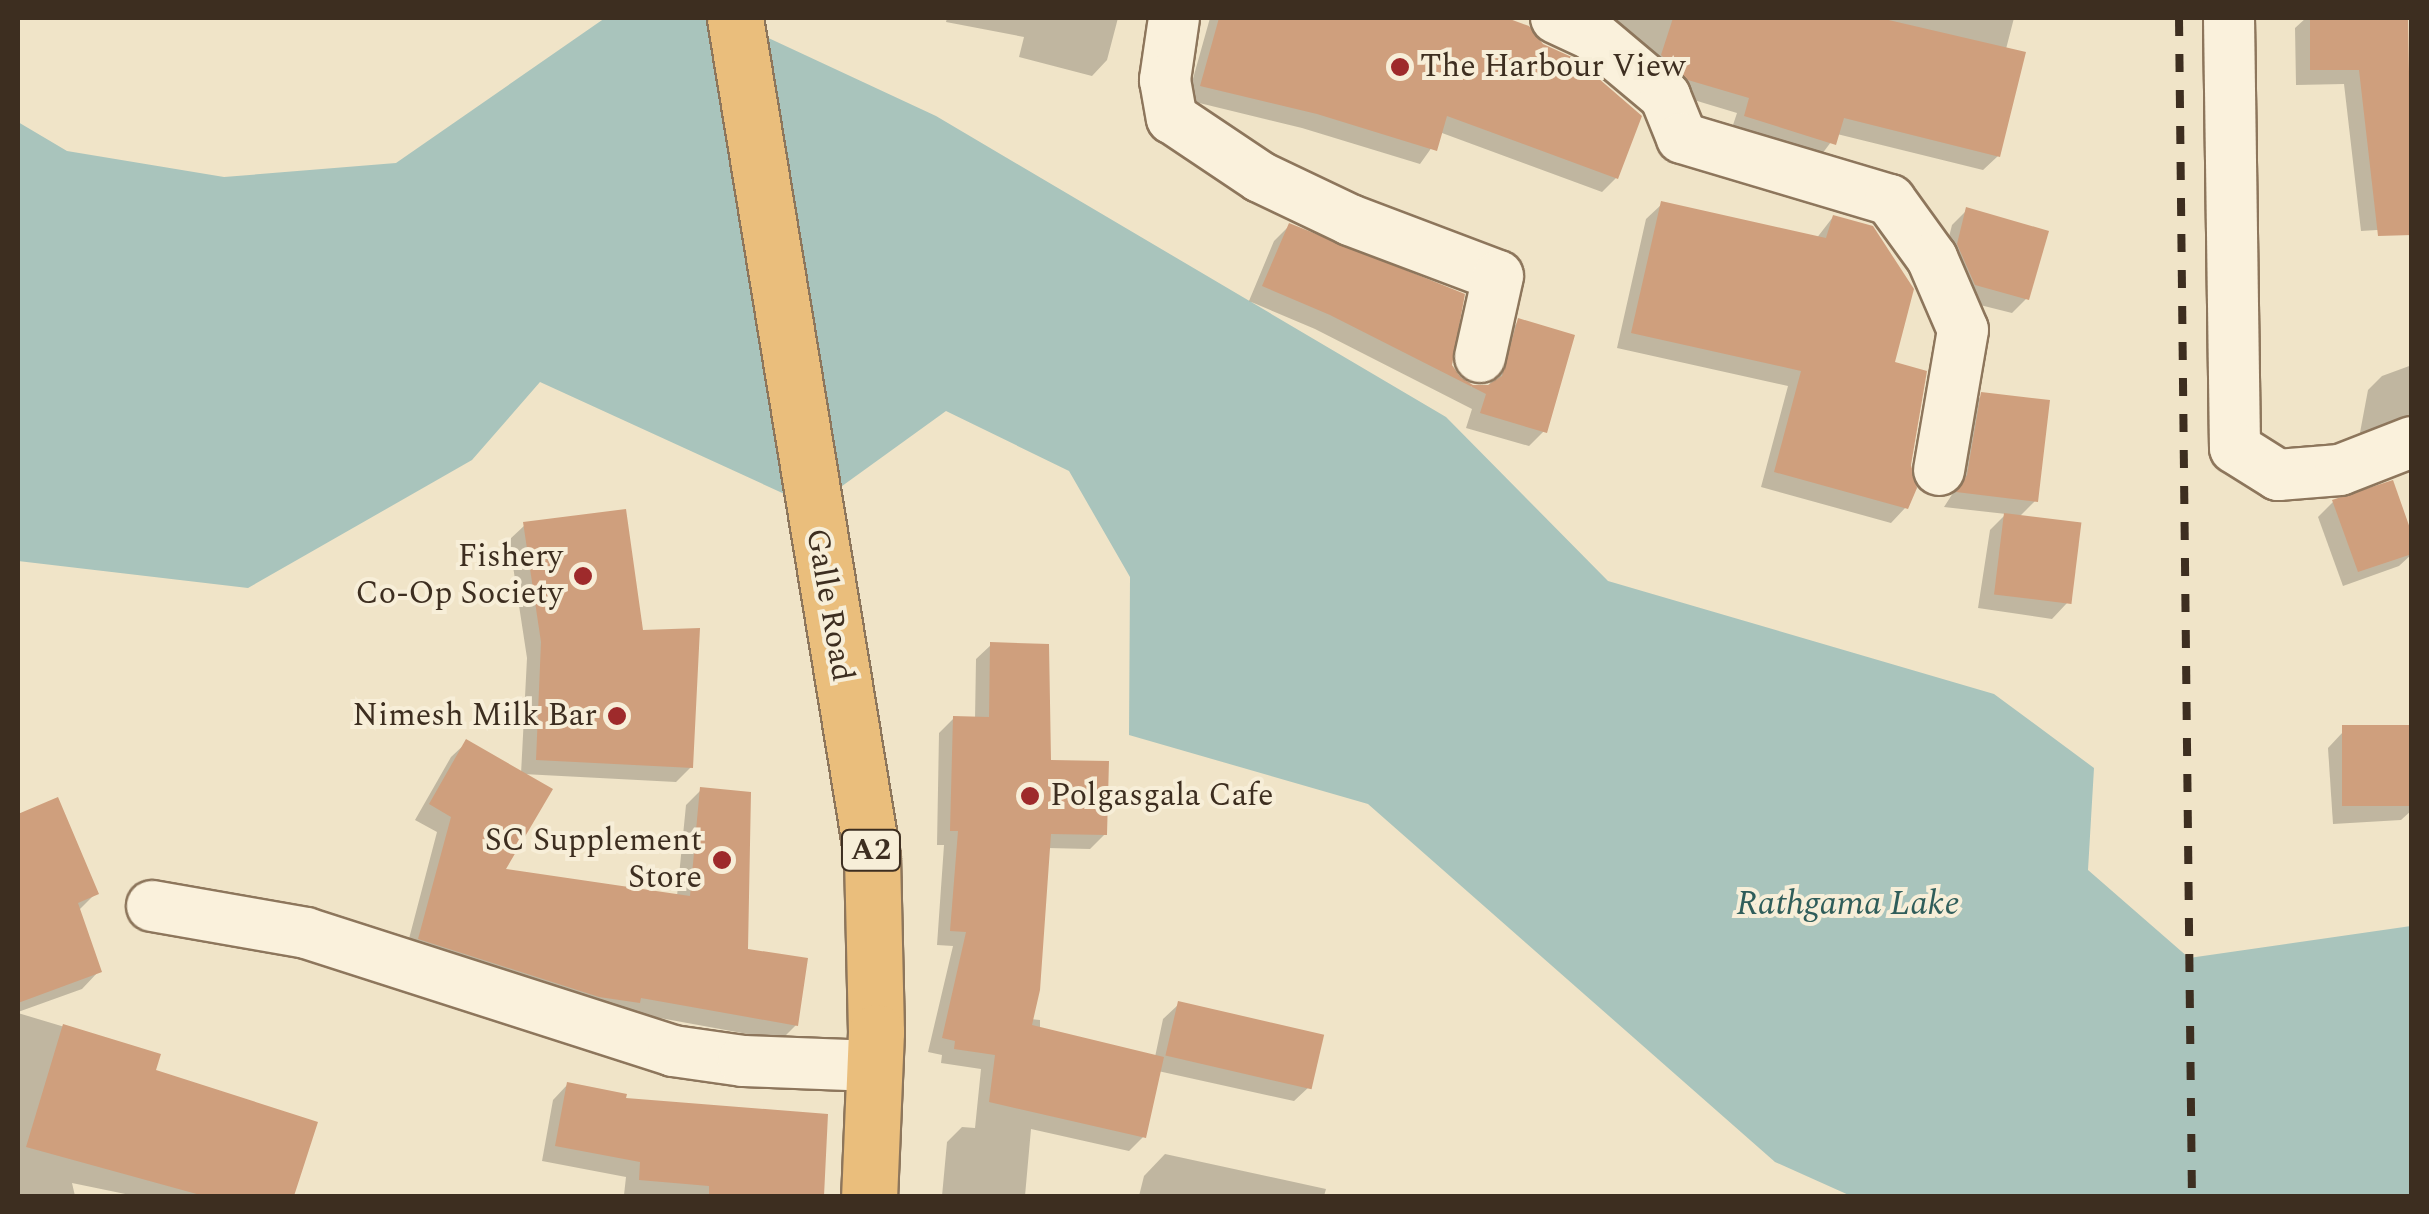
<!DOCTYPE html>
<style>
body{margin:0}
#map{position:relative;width:2429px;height:1214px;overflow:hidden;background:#f0e4c8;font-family:Spectral,serif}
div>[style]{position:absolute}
.water>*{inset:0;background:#a9c4bc}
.shadow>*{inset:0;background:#0003}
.building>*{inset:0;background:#cf9f7d;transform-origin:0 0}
.roads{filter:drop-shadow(2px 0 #8d765c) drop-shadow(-2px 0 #8d765c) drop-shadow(0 2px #8d765c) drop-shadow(0 -2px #8d765c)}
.minor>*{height:50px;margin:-25px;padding:0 25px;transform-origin:25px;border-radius:25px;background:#faf1dc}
.trunk>*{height:55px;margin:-27.5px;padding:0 27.5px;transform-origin:27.5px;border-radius:27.5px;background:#eabe7c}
.rail>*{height:8px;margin-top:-4px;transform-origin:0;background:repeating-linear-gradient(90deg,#3d2e20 0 18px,transparent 0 36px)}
.dots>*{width:28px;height:28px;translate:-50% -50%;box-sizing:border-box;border:5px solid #f7eed8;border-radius:50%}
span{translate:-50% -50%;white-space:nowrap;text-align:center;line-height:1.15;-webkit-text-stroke:8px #f7eed8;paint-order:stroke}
.shield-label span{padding:2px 8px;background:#f7eed8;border:2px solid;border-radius:8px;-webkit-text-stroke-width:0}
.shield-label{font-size:30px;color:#3d2e20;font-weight:700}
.poi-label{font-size:32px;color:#3d2e20}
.left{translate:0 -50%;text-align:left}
.right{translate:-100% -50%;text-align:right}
.street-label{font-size:32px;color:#3d2e20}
.water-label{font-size:35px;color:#2f5d5a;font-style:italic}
.frame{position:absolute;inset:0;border:20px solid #3d2e20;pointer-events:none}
</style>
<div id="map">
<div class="water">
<i style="clip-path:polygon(605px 18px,716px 18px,736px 23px,936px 116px,1446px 417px,1608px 581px,1994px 694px,2094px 768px,2088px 870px,2189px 958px,2411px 926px,2411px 1196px,1851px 1196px,1775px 1162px,1368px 804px,1129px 735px,1130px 577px,1069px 471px,946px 411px,813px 507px,540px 382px,472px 460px,248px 588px,18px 561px,18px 122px,67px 151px,224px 177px,396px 163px)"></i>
</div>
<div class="shadow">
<i style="clip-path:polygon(947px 18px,1118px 18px,1107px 60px,1092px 76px,1019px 57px,1024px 37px,946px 22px)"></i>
<i style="clip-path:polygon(1210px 18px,1474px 18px,1530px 35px,1616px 178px,1602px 192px,1442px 133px,1420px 164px,1302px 128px,1187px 100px)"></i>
<i style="clip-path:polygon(1574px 18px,2014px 18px,2006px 49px,1998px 156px,1983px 170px,1837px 134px,1819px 158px,1731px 131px,1737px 113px,1674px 94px)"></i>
<i style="clip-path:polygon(2306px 18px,2405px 18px,2412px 154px,2408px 154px,2393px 229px,2361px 231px,2344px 84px,2296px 85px,2295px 28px)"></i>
<i style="clip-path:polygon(1662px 204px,1816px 239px,1833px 217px,1892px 363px,1906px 507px,1891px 523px,1761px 487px,1788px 386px,1617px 348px,1646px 219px)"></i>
<i style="clip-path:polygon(1967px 210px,2027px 298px,2012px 313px,1960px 300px,1943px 261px,1952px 225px)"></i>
<i style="clip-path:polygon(1289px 226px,1472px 387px,1489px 387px,1504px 336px,1519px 321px,1544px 431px,1529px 446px,1466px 428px,1472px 409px,1315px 329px,1249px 301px,1274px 241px)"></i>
<i style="clip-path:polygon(2412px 365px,2412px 425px,2359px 438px,2368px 390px,2382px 376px)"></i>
<i style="clip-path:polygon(1982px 395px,2035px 501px,2019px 517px,2067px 603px,2052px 619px,1978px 608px,1990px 530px,2006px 514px,1944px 507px,1953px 493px,1967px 410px)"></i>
<i style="clip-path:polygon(2333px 502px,2412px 554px,2399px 566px,2343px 586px,2318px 517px)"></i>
<i style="clip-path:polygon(525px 525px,641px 632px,691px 767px,676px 782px,523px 774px,502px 871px,677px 896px,686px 805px,701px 790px,746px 951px,796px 1025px,781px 1040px,627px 1012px,405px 954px,437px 832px,415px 820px,451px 757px,467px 742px,521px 774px,527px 658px,509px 540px)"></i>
<i style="clip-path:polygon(991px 645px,1049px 762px,1105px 834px,1090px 849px,1047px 848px,1030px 1019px,1040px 1020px,1040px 1030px,1155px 1057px,1163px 1019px,1179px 1004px,1310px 1086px,1294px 1101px,1158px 1071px,1144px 1136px,1129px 1151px,1031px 1129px,1025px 1196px,942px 1196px,947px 1142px,962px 1127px,975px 1128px,981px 1069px,941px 1063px,942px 1055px,928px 1052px,953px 946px,937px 945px,944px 845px,937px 845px,939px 733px,954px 718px,975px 719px,976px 659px)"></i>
<i style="clip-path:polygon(2343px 732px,2412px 743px,2412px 810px,2401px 820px,2333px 824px,2328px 748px)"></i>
<i style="clip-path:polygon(57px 800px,96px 893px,78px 911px,99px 971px,82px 989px,18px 1012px,18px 817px)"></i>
<i style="clip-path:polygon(18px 1013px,158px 1055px,153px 1072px,315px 1124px,292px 1196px,135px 1196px,72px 1183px,75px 1196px,18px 1196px)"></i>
<i style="clip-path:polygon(568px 1084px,624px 1100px,825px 1116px,822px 1196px,624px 1195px,626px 1177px,542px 1161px,553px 1100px)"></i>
<i style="clip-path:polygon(1165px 1154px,1326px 1189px,1324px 1196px,1139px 1196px,1144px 1176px)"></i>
</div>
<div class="building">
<i style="clip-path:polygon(1219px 18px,1507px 18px,1529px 26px,1543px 44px,1576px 59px,1642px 116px,1618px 179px,1447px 116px,1437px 151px,1317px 114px,1200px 86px)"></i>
<i style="clip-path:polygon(1673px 18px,1880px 18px,2026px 52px,2000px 157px,1844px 118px,1836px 145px,1744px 116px,1749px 98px,1688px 80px,1661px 55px)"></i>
<i style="clip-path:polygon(2310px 18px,2408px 18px,2412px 235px,2378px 236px,2359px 70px,2310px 70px)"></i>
<i style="clip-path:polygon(1661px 201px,1826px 238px,1833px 215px,1873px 226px,1914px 289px,1895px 362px,1927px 371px,1911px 465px,1917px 488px,1908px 509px,1774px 472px,1801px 371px,1631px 333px)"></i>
<i style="clip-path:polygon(1966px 207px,2049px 231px,2029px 300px,1975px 285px,1957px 244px)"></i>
<i style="clip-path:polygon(1289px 223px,1465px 294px,1452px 365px,1460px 377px,1473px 385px,1488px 385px,1502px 376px,1518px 318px,1575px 335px,1547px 433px,1480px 413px,1486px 394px,1330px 315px,1262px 286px)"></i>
<i style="clip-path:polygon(1981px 392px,2050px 400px,2038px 502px,1956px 492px,1967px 475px)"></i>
<i style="clip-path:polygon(2393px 480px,2412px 534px,2412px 554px,2358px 572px,2332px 500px)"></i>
<i style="clip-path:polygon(626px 509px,643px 630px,700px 628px,693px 768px,536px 760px,541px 642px,523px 522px)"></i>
<i style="left:2004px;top:513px;width:78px;height:82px;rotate:7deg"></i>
<i style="clip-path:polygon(990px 642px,1049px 644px,1051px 760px,1109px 761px,1107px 835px,1051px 834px,1040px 990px,1032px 1025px,1164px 1057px,1146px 1138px,989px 1102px,995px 1055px,954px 1049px,955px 1041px,942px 1038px,966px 932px,950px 931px,958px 831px,950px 831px,953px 716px,989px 717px)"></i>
<i style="left:2412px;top:725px;width:81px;height:70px;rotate:90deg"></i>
<i style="clip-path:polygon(466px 739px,553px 789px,506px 869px,690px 896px,700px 787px,751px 792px,748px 949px,808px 958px,798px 1026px,641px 998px,640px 1003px,599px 997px,418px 939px,451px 817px,429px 804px)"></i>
<i style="clip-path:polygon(58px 797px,99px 894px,78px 903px,102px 972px,18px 1003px,18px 814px)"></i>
<i style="left:1178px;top:1001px;width:150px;height:56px;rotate:13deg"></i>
<i style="clip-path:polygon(63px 1024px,161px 1054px,156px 1070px,318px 1122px,294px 1196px,204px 1196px,26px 1147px)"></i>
<i style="clip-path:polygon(567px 1082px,627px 1094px,626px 1098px,828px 1114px,824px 1196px,709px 1196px,709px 1186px,639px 1180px,640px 1162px,555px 1146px)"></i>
</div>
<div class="roads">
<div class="minor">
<i style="left:1174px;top:18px;width:63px;rotate:98.3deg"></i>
<i style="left:1165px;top:80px;width:39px;rotate:80deg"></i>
<i style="left:1172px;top:118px;width:106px;rotate:33.8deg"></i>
<i style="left:1260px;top:177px;width:100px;rotate:25.5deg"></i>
<i style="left:1350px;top:220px;width:158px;rotate:20.7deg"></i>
<i style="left:1498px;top:276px;width:83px;rotate:102.5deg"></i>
<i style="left:1556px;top:18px;width:38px;rotate:25deg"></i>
<i style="left:1591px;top:34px;width:97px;rotate:40deg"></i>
<i style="left:1665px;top:96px;width:45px;rotate:68deg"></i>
<i style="left:1682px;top:138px;width:217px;rotate:16.6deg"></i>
<i style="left:1890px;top:200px;width:72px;rotate:54.1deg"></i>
<i style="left:1932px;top:258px;width:78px;rotate:66.7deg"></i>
<i style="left:1963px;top:330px;width:142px;rotate:99.7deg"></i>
<i style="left:2229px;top:18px;width:430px;rotate:89.2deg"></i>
<i style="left:2235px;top:448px;width:51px;rotate:32.1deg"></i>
<i style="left:2278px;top:475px;width:62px;rotate:-4.6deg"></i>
<i style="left:2340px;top:470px;width:77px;rotate:-21.3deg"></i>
<i style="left:152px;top:906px;width:156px;rotate:9.9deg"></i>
<i style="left:306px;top:933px;width:386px;rotate:17.8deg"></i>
<i style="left:673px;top:1051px;width:71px;rotate:8.1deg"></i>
<i style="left:743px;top:1061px;width:132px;rotate:2.2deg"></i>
</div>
<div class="trunk">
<i style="left:735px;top:18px;width:849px;rotate:80.72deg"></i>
<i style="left:872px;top:856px;width:176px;rotate:88.7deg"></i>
<i style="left:876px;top:1032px;width:164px;rotate:92.4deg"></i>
</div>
</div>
<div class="rail">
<i style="left:2179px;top:18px;width:1178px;rotate:89.37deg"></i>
</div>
<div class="dots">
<i style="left:1400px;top:67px;background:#9e2a2b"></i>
<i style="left:583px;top:576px;background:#9e2a2b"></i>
<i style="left:617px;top:716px;background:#9e2a2b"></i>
<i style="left:1030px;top:796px;background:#9e2a2b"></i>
<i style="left:722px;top:860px;background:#9e2a2b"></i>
</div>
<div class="shield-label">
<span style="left:871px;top:850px">A2</span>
</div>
<div class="poi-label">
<span class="left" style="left:1420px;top:67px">The Harbour View</span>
<span class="right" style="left:563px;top:576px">Fishery<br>Co-Op Society</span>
<span class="right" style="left:597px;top:716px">Nimesh Milk Bar</span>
<span class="left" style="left:1050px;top:796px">Polgasgala Cafe</span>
<span class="right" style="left:702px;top:860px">SC Supplement<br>Store</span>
</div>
<div class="street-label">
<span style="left:829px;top:605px;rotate:80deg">Galle Road</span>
</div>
<div class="water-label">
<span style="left:1848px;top:904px">Rathgama Lake</span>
</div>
<div class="frame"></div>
</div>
